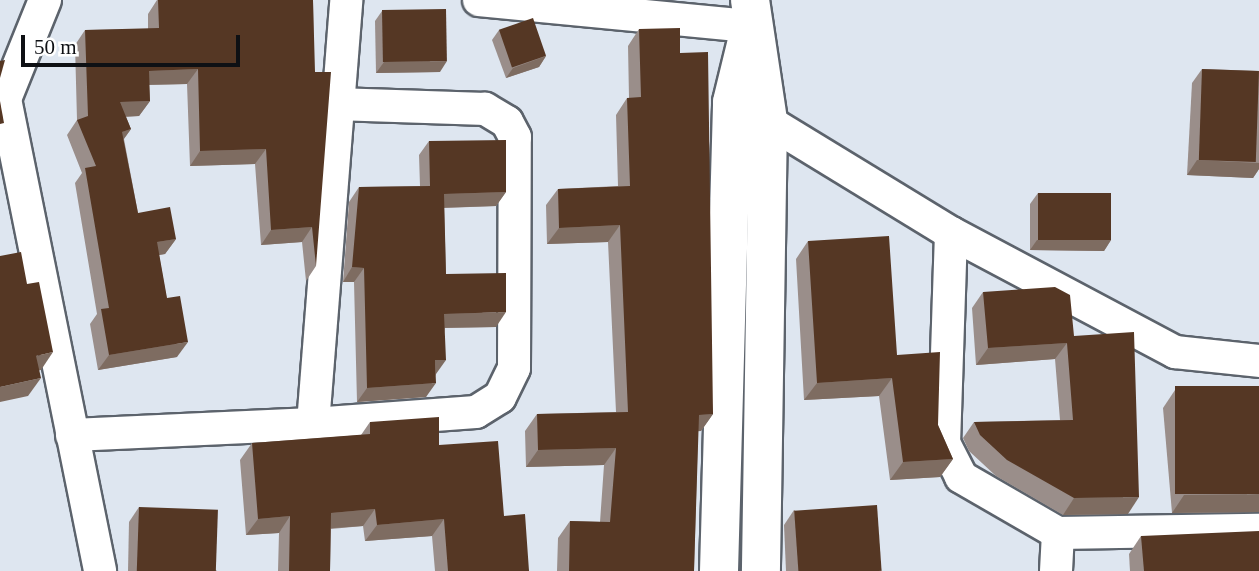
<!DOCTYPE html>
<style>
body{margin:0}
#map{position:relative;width:1259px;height:571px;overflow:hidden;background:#dee6f0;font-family:"Times New Roman",serif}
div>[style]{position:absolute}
.roads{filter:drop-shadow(2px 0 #5c636c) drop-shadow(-2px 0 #5c636c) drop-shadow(0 2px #5c636c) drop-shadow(0 -2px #5c636c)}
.minor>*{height:32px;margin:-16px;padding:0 16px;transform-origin:16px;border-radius:16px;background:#fff}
.tertiary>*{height:38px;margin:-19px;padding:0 19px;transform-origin:19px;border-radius:19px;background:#fff}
.wall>*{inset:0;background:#9a8e8a}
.shaded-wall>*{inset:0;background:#7e6c61}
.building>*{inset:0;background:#553724;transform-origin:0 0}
span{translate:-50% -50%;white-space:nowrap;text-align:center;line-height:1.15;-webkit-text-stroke:7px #fff;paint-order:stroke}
.scale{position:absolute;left:21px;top:35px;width:219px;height:32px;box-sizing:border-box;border:4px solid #0e1014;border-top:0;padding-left:9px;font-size:21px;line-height:24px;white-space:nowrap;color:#0e1014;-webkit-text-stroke:5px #fff;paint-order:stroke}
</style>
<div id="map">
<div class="roads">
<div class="minor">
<i style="left:45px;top:0;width:107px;rotate:112deg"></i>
<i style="left:5px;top:99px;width:481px;rotate:78.6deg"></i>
<i style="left:479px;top:0;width:273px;rotate:5.5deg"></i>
<i style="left:751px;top:111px;width:234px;rotate:31.4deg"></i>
<i style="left:951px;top:233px;width:254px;rotate:28deg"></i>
<i style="left:1175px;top:352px;width:84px;rotate:6.1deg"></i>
<i style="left:951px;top:233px;width:210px;rotate:91.9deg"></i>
<i style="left:944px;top:443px;width:38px;rotate:63deg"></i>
<i style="left:961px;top:477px;width:112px;rotate:30deg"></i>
<i style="left:1058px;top:533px;width:201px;rotate:-0.9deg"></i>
<i style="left:313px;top:424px;width:163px;rotate:-4.2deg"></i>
<i style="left:476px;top:412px;width:28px;rotate:-32deg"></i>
<i style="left:500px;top:397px;width:32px;rotate:-64deg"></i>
<i style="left:514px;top:368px;width:231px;rotate:-89.8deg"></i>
<i style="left:515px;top:137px;width:17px;rotate:-118deg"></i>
<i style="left:507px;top:122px;width:26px;rotate:-149deg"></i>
<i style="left:485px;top:109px;width:149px;rotate:-178.1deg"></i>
<i style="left:72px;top:435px;width:241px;rotate:-2.6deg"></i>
<i style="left:313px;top:424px;width:425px;rotate:-85.5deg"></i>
<i style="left:1056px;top:571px;width:38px;rotate:-87deg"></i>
</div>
<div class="tertiary">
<i style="left:750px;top:0;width:121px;rotate:81.5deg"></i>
<i style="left:768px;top:120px;width:451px;rotate:90.9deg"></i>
<i style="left:719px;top:571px;width:469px;rotate:-88.4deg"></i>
<i style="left:732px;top:102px;width:76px;rotate:-76.3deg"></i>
</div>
</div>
<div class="wall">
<i style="clip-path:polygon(157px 0,313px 0,316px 266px,306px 281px,302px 242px,261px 245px,255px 164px,190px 166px,187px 84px,149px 85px,150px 101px,139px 116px,126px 117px,131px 129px,124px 139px,138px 213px,176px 239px,165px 254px,159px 255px,177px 357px,98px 370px,90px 324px,97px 314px,75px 183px,82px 173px,67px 135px,77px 120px,75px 45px,85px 30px,148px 29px,148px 14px)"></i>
<i style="clip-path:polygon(382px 11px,440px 72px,376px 73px,375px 21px)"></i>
<i style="clip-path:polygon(639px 29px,680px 53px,713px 414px,701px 431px,698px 431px,694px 571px,557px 571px,558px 538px,570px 521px,600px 522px,604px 465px,526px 467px,525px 431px,537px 414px,616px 412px,608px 242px,547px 244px,546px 205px,558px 189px,618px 186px,616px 115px,627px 98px,629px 98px,628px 46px)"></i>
<i style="clip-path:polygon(499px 30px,546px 56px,539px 67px,506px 78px,492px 40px)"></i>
<i style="clip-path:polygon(1202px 69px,1259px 71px,1259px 169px,1253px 178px,1187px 175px,1192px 83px)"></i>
<i style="clip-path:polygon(429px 141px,506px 192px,496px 206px,444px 208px,446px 274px,496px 327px,445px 328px,436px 374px,426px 397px,357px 402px,354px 282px,343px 282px,349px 202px,359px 187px,420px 186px,419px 155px)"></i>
<i style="clip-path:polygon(1038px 193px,1111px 240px,1104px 251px,1030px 250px,1030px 204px)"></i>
<i style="clip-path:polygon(808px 241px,938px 425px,953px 459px,940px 477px,890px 480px,879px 396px,804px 400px,796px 259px)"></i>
<i style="clip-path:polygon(983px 292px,1074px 336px,1128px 514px,1063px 515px,996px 476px,969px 451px,963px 438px,974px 422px,1060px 420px,1055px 359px,976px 365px,972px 308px)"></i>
<i style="clip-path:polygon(1175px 390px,1259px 512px,1172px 513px,1163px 408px)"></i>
<i style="clip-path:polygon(370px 422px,439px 445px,504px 516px,529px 571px,435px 571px,432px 536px,365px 541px,363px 526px,331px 529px,330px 571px,278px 571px,279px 533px,246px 535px,240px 460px,252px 443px,361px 435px)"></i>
<i style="clip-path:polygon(139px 507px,217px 571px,128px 571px,129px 522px)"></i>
<i style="clip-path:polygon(794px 510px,882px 571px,786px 571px,784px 525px)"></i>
<i style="clip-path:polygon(1141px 536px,1259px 571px,1130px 571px,1129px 554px)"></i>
</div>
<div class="shaded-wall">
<i style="clip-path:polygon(546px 56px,539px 67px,506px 78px,513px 68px)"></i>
<i style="clip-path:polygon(447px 61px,440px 72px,376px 73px,384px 62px)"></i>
<i style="clip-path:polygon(198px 69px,187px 84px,138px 85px,149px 71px)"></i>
<i style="clip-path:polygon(150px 101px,139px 116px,109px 117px,120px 102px)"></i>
<i style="clip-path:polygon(131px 129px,120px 144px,122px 132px)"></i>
<i style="clip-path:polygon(266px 149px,255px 164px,190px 166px,200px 151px)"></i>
<i style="clip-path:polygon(1197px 160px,1259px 163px,1259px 169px,1253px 178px,1187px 175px)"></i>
<i style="clip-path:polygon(506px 192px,496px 206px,434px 208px,444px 194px)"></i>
<i style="clip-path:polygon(620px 225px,608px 242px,547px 244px,559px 228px)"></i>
<i style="clip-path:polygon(312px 227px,302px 242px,261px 245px,271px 230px)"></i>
<i style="clip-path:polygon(176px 239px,165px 254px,146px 257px,157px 242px)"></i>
<i style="clip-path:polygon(1037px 240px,1111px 240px,1104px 251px,1030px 250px)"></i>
<i style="clip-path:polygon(352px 267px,364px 268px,354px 282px,343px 282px)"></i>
<i style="clip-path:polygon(506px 312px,496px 327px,435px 328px,444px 314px)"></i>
<i style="clip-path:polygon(188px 342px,177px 357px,98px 370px,109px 355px)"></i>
<i style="clip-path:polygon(1067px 343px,1055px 359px,976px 365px,988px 348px)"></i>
<i style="clip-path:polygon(53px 352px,41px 370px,24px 374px,36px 356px)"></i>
<i style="clip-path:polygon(435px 360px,446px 360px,436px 374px)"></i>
<i style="clip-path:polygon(41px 378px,28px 396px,0 402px,0 387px)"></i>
<i style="clip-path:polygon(892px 378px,879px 396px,804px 400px,817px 383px)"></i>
<i style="clip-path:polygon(436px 383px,426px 397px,357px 402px,367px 388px)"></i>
<i style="clip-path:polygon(713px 414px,701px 431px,687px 432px,699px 415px)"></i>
<i style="clip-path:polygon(616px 448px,604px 465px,526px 467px,538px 450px)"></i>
<i style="clip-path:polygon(953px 459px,940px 477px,890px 480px,903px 462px)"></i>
<i style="clip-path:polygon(1259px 494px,1259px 512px,1172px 513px,1184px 495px)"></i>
<i style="clip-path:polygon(1139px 497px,1128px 514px,1063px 515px,1074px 498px)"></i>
<i style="clip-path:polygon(375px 509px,363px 526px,320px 529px,331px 513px)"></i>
<i style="clip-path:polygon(290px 516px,279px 533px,246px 535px,258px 519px)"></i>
<i style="clip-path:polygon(444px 519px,432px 536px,365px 541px,377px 525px)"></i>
</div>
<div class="building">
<i style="clip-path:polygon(158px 0,313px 0,315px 72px,331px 72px,316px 266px,312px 227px,271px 230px,266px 149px,200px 151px,198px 69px,149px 71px,150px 101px,120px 102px,131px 129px,122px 132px,138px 213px,170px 207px,176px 239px,157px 242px,167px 298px,180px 296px,188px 342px,109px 355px,101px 309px,109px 308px,85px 168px,96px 166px,77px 120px,88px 116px,85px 30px,159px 28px)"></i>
<i style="left:446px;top:9px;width:52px;height:64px;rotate:89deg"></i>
<i style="left:533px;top:18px;width:40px;height:36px;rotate:71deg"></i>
<i style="clip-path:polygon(680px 28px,680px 53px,708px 52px,713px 414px,699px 415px,694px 571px,569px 571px,570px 521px,610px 522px,616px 448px,538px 450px,537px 414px,628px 412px,620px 225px,559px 228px,558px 189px,630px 186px,627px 98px,641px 97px,639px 29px)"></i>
<i style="clip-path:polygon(5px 60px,0 78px,0 61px)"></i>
<i style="left:1202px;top:69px;width:57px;height:91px;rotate:2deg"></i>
<i style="clip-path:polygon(0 101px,4px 123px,0 124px)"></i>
<i style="clip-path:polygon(506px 140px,506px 192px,444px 194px,446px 274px,506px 273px,506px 312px,444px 314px,446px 360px,435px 360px,436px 383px,367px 388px,364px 268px,352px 267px,359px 187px,430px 186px,429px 141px)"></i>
<i style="left:1038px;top:193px;width:73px;height:47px"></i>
<i style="clip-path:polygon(889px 236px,897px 355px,940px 352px,938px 425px,953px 459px,903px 462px,892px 378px,817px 383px,808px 241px)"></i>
<i style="clip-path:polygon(21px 252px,27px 284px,39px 282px,53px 352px,36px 356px,41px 378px,0 387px,0 256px)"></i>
<i style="clip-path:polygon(1055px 287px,1070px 295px,1074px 336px,1134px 332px,1139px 497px,1074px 498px,1007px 460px,980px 435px,974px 422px,1073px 420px,1067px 343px,988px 348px,983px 292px)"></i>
<i style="left:1259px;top:386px;width:108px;height:84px;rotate:90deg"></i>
<i style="clip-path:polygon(439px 417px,439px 445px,498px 441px,504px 516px,525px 514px,529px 571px,448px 571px,444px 519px,377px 525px,375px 509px,331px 513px,330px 571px,289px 571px,290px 516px,258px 519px,252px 443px,370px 434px,370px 422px)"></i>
<i style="left:877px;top:505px;width:66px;height:83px;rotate:86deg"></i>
<i style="left:139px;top:507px;width:79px;height:64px;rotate:2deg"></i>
<i style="clip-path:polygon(1259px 531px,1259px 571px,1144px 571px,1141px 536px)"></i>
</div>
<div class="scale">50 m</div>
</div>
